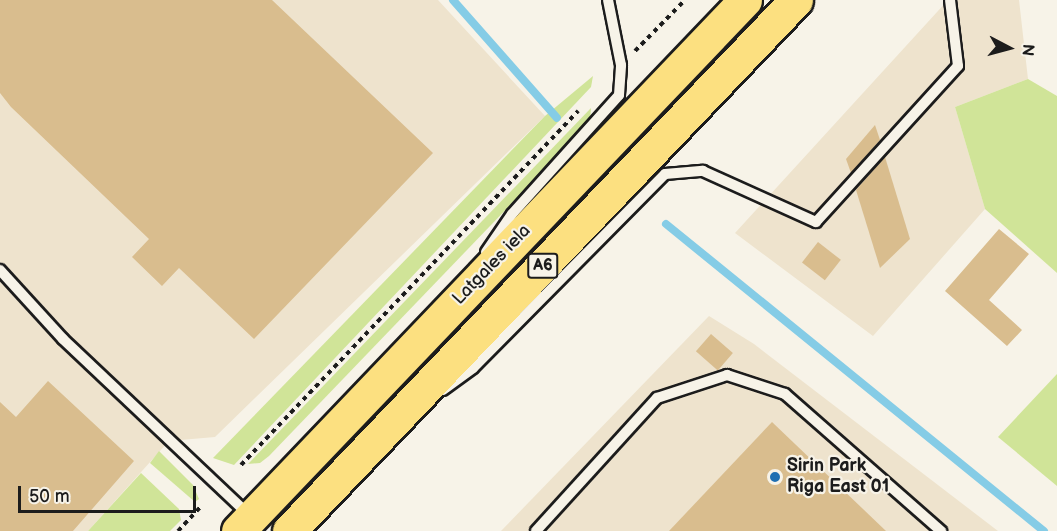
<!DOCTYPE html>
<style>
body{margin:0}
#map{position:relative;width:1057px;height:531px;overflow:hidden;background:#f7f3e8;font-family:"Balsamiq Sans",sans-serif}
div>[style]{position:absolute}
.built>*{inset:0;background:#eee3cd}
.green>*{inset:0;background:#d0e498}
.stream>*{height:8px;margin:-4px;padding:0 4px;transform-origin:4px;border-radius:4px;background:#85cce6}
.building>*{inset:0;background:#d9bd8e;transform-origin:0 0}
.path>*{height:4px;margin-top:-2px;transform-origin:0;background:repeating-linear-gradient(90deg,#1c1c1c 0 4.5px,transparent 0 9px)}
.roads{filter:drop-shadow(2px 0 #1c1c1c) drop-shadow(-2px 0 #1c1c1c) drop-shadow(0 2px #1c1c1c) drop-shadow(0 -2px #1c1c1c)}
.service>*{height:10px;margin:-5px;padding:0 5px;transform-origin:5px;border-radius:5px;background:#f7f3e8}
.trunk>*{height:33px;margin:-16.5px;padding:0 16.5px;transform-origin:16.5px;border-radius:16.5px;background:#fce080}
.dots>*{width:16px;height:16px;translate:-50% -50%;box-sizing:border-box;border:3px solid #f7f3e8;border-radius:50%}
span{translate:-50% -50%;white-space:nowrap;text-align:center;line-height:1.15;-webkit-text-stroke:4.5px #f7f3e8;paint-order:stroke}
.shield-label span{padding:2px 4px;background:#f7f3e8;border:2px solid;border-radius:4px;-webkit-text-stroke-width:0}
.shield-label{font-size:16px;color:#1c1c1c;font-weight:700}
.street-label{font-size:18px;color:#1c1c1c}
.poi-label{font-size:18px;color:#1c1c1c;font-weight:700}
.left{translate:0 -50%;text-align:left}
.north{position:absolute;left:979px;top:18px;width:60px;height:60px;-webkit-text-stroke:4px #f7f3e8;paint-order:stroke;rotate:96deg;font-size:16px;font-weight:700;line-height:24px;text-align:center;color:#1c1c1c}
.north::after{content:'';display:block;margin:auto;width:21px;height:27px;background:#1c1c1c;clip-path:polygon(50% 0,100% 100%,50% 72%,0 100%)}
.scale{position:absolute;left:18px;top:486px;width:178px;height:27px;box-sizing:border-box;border:3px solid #1c1c1c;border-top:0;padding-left:8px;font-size:18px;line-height:21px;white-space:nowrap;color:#1c1c1c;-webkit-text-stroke:4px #f7f3e8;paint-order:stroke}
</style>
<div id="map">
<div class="built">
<i style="clip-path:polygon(0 0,438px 0,545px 116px,215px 437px,169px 441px,88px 531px,0 531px)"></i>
<i style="clip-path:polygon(948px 0,1019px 0,1028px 79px,955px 107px,985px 209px,873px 336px,735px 233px)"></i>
<i style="clip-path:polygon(709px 316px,754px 344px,998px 531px,501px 531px)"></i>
</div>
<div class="green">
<i style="clip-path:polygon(593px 76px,591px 87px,234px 465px,213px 458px,545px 116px)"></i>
<i style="clip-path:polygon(1028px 79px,1057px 96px,1057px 273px,985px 209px,955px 107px)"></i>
<i style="clip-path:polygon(591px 108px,590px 122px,269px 456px,260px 463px,248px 464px)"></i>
<i style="clip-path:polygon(1057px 374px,1057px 486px,998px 437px)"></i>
<i style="clip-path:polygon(159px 451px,193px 485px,199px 499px,195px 502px,150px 463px)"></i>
<i style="clip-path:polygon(141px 473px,179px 509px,181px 520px,170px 531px,88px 531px)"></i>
</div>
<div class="stream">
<i style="left:453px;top:0;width:157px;rotate:48.6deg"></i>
<i style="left:666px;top:224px;width:487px;rotate:39.1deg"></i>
</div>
<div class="building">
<i style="clip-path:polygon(0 0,272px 0,433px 153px,254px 339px,179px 268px,162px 286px,132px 257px,149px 239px,11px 107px,0 93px)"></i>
<i style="clip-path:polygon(875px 125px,880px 140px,851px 173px,846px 159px)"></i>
<i style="clip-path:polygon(885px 157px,910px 239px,880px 268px,856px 190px)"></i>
<i style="clip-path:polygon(999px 229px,1029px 254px,989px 300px,1022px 330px,1007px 346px,945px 291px)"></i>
<i style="left:818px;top:242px;width:29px;height:26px;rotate:38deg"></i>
<i style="left:711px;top:334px;width:29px;height:23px;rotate:41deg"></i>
<i style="clip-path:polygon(48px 381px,134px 461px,73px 531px,0 531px,0 402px,16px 417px)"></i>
<i style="clip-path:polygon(772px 422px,886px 531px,669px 531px)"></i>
</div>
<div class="path">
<i style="left:635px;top:51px;width:71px;rotate:-45.6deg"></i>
<i style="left:241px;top:465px;width:489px;rotate:-46.4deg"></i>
<i style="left:178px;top:531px;width:33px;rotate:-47deg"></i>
</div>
<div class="roads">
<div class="service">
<i style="left:486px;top:252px;width:46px;rotate:-55.6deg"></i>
<i style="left:512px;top:214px;width:160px;rotate:-48deg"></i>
<i style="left:619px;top:95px;width:30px;rotate:-86deg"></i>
<i style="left:621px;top:65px;width:66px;rotate:-101.3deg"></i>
<i style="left:0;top:270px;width:93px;rotate:47.6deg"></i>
<i style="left:63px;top:339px;width:256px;rotate:43.4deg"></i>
<i style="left:443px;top:390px;width:37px;rotate:-36deg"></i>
<i style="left:473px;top:368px;width:273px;rotate:-45.3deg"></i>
<i style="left:665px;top:174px;width:38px;rotate:-5deg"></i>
<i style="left:703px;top:171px;width:124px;rotate:24.3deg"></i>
<i style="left:816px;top:222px;width:211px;rotate:-47.7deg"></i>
<i style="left:958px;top:66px;width:66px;rotate:-96.9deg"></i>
<i style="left:536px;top:531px;width:180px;rotate:-47.7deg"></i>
<i style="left:657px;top:398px;width:74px;rotate:-18.2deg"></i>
<i style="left:727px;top:375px;width:61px;rotate:18.1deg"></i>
<i style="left:785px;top:394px;width:208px;rotate:41.3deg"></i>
</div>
<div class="trunk">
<i style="left:238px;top:531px;width:734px;rotate:-46.32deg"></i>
<i style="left:289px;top:531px;width:734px;rotate:-46.32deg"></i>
</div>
</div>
<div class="dots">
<i style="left:775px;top:477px;background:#1f6fb2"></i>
</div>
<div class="shield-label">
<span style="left:543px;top:266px">A6</span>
</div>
<div class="street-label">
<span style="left:492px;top:265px;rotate:-46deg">Latgales iela</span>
</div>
<div class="poi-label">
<span class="left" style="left:787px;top:477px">Sirin Park<br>Riga East 01</span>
</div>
<div class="north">N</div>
<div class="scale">50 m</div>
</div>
